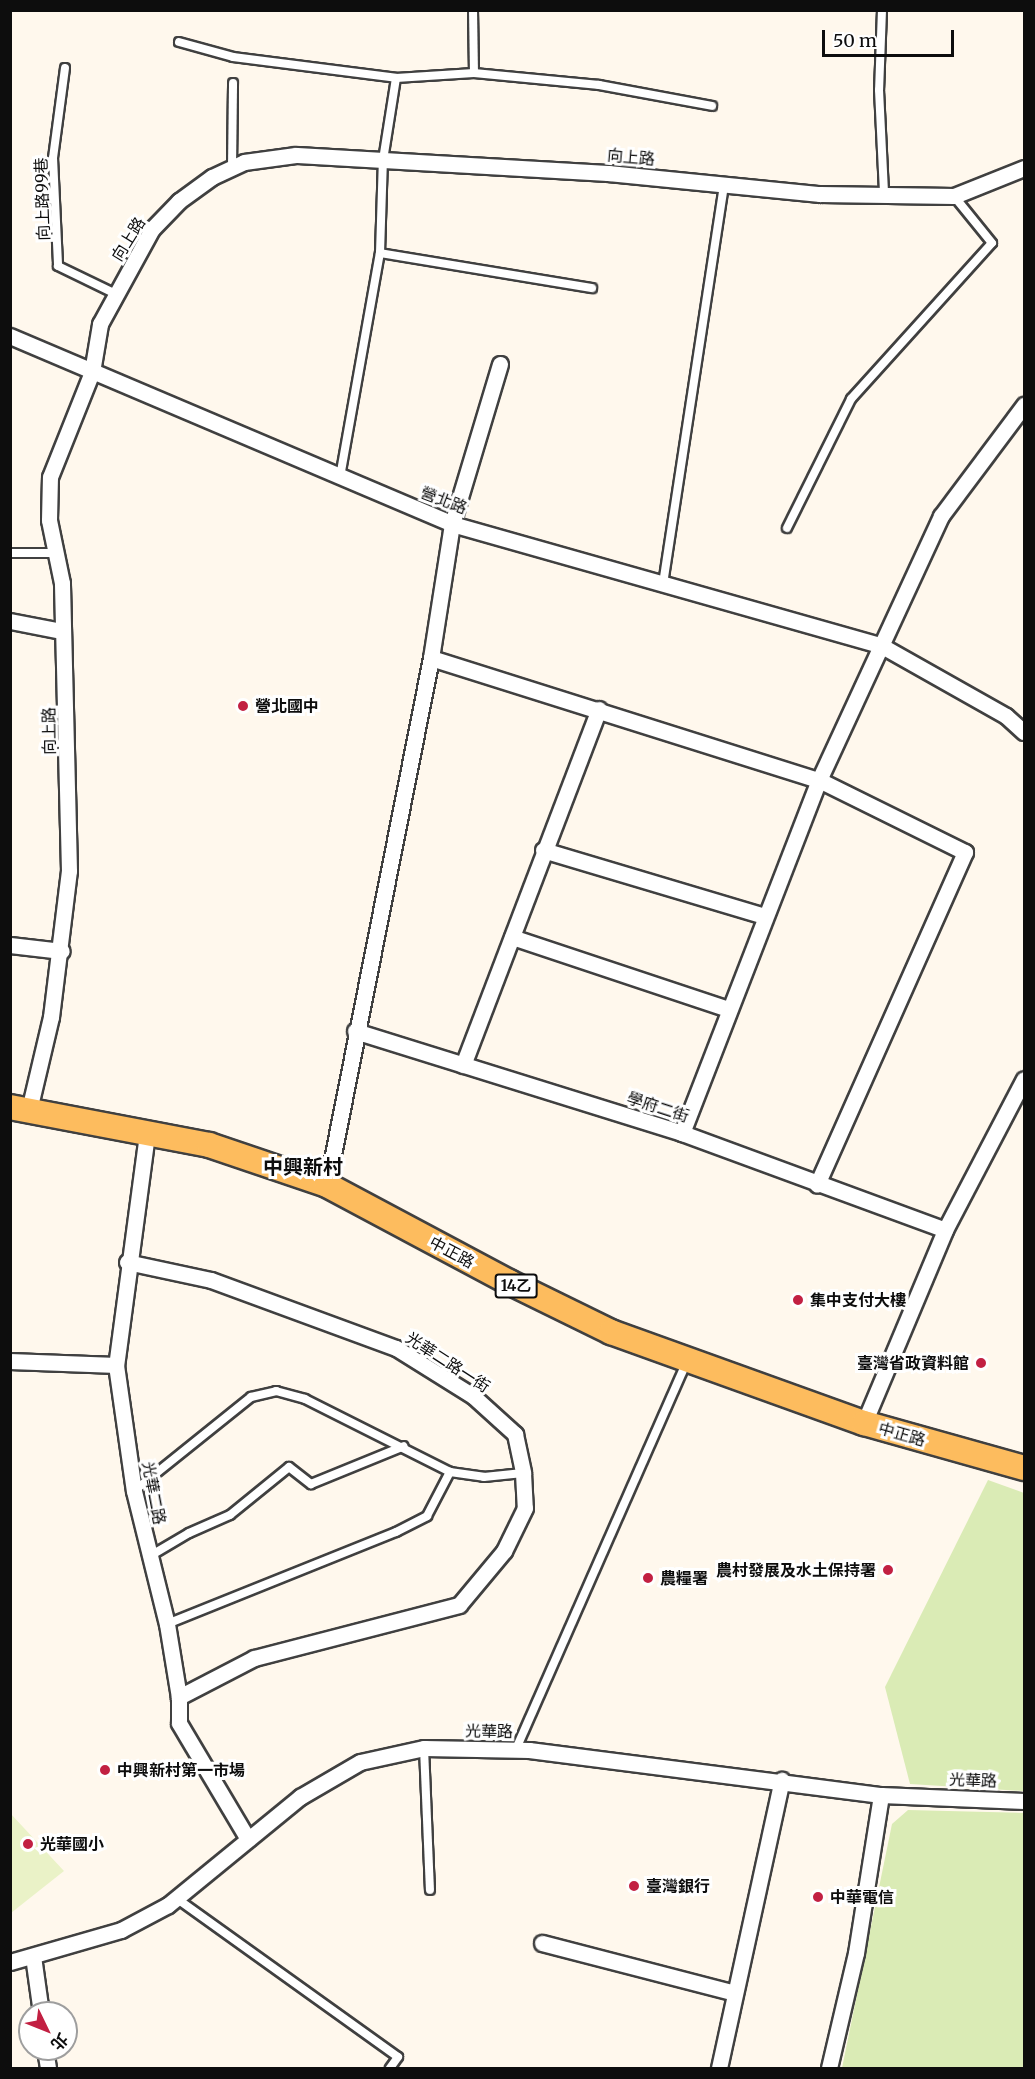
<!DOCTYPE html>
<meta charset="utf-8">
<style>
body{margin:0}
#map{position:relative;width:1035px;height:2079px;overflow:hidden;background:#fff8ed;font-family:Merriweather,"Noto Sans TC",serif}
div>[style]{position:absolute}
.green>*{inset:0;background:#daebb5}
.pitch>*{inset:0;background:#eaf2c7}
.roads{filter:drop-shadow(2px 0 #404040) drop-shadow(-2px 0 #404040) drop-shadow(0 2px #404040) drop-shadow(0 -2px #404040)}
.service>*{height:8px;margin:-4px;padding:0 4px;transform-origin:4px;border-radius:4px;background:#fff}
.minor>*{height:15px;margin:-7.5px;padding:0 7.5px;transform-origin:7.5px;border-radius:7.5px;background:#fff}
.primary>*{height:24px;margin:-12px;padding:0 12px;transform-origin:12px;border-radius:12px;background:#fdbc5e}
.dots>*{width:16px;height:16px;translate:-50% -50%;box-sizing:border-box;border:3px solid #fff;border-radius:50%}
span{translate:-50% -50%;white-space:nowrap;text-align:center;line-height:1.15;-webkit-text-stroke:6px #fff;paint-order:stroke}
.shield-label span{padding:2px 4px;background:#fff;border:2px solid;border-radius:4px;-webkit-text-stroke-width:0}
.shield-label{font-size:15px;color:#0d0d0d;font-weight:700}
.street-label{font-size:16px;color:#0d0d0d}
.poi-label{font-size:16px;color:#0d0d0d;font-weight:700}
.left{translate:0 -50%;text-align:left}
.right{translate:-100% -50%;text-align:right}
.quarter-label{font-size:20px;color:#0d0d0d;font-weight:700}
.frame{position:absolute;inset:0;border:12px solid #0d0d0d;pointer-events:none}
.north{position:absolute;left:18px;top:2001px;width:60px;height:60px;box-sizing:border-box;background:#fff;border:2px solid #9e9e9e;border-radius:50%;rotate:133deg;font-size:16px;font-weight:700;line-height:24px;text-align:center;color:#0d0d0d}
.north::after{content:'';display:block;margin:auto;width:21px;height:27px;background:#c22042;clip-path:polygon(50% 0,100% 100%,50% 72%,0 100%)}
.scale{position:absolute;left:822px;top:30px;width:132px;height:27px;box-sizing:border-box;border:3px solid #0d0d0d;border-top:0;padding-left:8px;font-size:18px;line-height:21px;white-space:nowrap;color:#0d0d0d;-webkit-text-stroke:4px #fff;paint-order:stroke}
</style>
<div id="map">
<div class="green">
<i style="clip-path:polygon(988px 1480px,1024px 1493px,1024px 1791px,910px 1784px,885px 1687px)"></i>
<i style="clip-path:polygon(908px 1810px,1024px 1813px,1024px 2068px,842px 2068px,892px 1824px)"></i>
</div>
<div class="pitch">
<i style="clip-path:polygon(10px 1813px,64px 1871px,11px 1913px,10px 1913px)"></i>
</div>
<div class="roads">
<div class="service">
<i style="left:473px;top:10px;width:63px;rotate:89.1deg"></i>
<i style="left:882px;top:10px;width:80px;rotate:92.1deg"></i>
<i style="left:879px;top:90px;width:104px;rotate:87.2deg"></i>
<i style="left:179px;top:42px;width:56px;rotate:15.5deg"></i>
<i style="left:233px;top:57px;width:164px;rotate:7.3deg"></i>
<i style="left:396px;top:78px;width:78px;rotate:-3.7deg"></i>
<i style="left:474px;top:73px;width:126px;rotate:5.5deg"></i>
<i style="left:599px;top:85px;width:115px;rotate:10.5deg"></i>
<i style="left:65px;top:68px;width:91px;rotate:97.6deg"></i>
<i style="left:53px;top:158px;width:108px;rotate:87.3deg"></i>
<i style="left:58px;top:266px;width:64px;rotate:25.8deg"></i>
<i style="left:232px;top:168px;width:85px;rotate:-89.3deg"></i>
<i style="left:380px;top:253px;width:215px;rotate:9.4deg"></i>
<i style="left:340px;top:477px;width:228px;rotate:-79.9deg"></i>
<i style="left:380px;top:253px;width:93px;rotate:-88.2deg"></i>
<i style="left:383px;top:160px;width:83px;rotate:-81deg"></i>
<i style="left:787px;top:528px;width:144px;rotate:-63.6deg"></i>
<i style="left:851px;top:399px;width:210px;rotate:-47.9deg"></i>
<i style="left:992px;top:243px;width:60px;rotate:-129deg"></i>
<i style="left:10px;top:553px;width:45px"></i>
<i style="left:663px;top:584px;width:405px;rotate:-81.3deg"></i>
<i style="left:134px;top:1491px;width:150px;rotate:-38.8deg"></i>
<i style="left:251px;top:1397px;width:26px;rotate:-13deg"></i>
<i style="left:276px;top:1391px;width:30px;rotate:15deg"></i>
<i style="left:305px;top:1399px;width:162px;rotate:26.7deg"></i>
<i style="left:450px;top:1472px;width:34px;rotate:8deg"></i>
<i style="left:484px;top:1477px;width:39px;rotate:-6deg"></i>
<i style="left:150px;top:1556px;width:45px;rotate:-30.5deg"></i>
<i style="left:189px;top:1533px;width:45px;rotate:-23.7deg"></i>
<i style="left:230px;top:1515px;width:76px;rotate:-39.1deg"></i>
<i style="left:289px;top:1467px;width:28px;rotate:38deg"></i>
<i style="left:311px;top:1484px;width:100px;rotate:-22.2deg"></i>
<i style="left:167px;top:1624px;width:247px;rotate:-21.9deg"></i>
<i style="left:396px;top:1532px;width:35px;rotate:-27deg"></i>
<i style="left:427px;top:1516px;width:50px;rotate:-62.4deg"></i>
<i style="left:424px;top:1748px;width:142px;rotate:87.6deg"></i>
<i style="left:516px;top:1749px;width:422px;rotate:-66.2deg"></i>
<i style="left:176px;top:1898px;width:273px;rotate:35.6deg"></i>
<i style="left:398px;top:2057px;width:14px;rotate:126deg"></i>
</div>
<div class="minor">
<i style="left:10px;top:336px;width:480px;rotate:23deg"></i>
<i style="left:452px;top:524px;width:447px;rotate:15.8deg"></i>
<i style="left:882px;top:646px;width:142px;rotate:29.4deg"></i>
<i style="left:1006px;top:716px;width:24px;rotate:42deg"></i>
<i style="left:10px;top:621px;width:53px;rotate:10.9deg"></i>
<i style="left:431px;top:658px;width:407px;rotate:17.5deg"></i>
<i style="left:819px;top:780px;width:163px;rotate:26.3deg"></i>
<i style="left:965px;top:852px;width:364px;rotate:114deg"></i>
<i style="left:543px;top:850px;width:231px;rotate:16.6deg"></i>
<i style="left:512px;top:937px;width:229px;rotate:18.4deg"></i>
<i style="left:10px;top:945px;width:52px;rotate:6.6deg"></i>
<i style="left:355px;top:1031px;width:343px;rotate:17.3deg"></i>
<i style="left:682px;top:1133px;width:280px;rotate:20.2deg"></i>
<i style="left:463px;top:1065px;width:381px;rotate:-69.1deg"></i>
<i style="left:29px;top:1110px;width:96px;rotate:-76.7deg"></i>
<i style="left:51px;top:1017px;width:147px;rotate:-83deg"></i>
<i style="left:69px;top:871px;width:288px;rotate:-91.4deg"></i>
<i style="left:62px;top:583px;width:64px;rotate:-101.7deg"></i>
<i style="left:49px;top:520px;width:43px;rotate:-88.7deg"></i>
<i style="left:50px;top:477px;width:113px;rotate:-68.2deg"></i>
<i style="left:92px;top:372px;width:49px;rotate:-80.5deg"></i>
<i style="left:100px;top:324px;width:108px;rotate:-61.3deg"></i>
<i style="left:152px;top:229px;width:39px;rotate:-46deg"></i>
<i style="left:179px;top:201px;width:41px;rotate:-36deg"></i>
<i style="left:212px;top:177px;width:35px;rotate:-25deg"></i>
<i style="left:244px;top:162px;width:52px;rotate:-7.7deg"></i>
<i style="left:296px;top:155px;width:313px;rotate:3.3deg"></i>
<i style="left:608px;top:173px;width:213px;rotate:5.7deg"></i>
<i style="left:820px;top:194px;width:134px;rotate:0.9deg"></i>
<i style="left:954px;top:196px;width:75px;rotate:-21.8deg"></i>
<i style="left:682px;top:1133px;width:379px;rotate:-68.8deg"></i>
<i style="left:819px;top:780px;width:291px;rotate:-65.2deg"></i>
<i style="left:941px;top:516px;width:139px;rotate:-53.2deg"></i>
<i style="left:147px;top:1134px;width:233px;rotate:97.6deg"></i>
<i style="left:116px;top:1365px;width:127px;rotate:81.9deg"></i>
<i style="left:134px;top:1491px;width:137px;rotate:76.1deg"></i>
<i style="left:167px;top:1624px;width:74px;rotate:80.7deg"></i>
<i style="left:179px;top:1697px;width:26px;rotate:90deg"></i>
<i style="left:179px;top:1723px;width:135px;rotate:59.3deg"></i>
<i style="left:327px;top:1185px;width:537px;rotate:-78.84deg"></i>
<i style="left:431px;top:658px;width:136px;rotate:-81.1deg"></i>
<i style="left:452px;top:524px;width:167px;rotate:-73.3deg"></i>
<i style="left:127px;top:1262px;width:86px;rotate:12.1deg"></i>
<i style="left:211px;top:1280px;width:197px;rotate:20.2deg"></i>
<i style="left:396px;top:1348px;width:91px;rotate:31.9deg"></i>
<i style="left:473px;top:1396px;width:57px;rotate:42.1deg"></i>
<i style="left:515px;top:1434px;width:40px;rotate:78deg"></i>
<i style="left:523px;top:1473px;width:35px;rotate:87deg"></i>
<i style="left:525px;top:1508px;width:48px;rotate:116deg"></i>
<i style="left:504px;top:1551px;width:70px;rotate:129.8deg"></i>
<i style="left:459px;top:1605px;width:212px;rotate:165.5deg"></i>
<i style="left:254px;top:1658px;width:85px;rotate:152.5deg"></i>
<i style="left:10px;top:1361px;width:106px;rotate:2.2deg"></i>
<i style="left:864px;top:1423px;width:209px;rotate:-67.2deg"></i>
<i style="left:945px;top:1230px;width:170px;rotate:-62.4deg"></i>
<i style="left:542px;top:1943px;width:199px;rotate:14.5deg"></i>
<i style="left:33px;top:1956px;width:58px;rotate:82deg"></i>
<i style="left:10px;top:1962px;width:116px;rotate:-16.1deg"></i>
<i style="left:121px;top:1930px;width:53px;rotate:-28deg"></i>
<i style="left:168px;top:1905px;width:171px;rotate:-39.3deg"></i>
<i style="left:300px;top:1797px;width:69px;rotate:-30.3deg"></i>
<i style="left:360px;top:1762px;width:66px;rotate:-12.3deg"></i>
<i style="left:424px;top:1748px;width:105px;rotate:1.1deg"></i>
<i style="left:529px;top:1750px;width:355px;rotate:7.3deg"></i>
<i style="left:881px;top:1795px;width:143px;rotate:2.4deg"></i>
<i style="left:45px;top:2049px;width:19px;rotate:81deg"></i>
<i style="left:719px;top:2068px;width:295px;rotate:-77.7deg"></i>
<i style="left:829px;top:2068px;width:118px;rotate:-76.8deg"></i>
<i style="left:856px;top:1953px;width:160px;rotate:-81deg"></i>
</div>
<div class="primary">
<i style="left:10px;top:1107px;width:203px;rotate:10.8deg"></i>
<i style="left:209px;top:1145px;width:125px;rotate:18.7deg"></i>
<i style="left:327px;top:1185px;width:206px;rotate:28.1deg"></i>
<i style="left:509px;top:1282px;width:114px;rotate:26.1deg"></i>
<i style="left:611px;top:1332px;width:269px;rotate:19.8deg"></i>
<i style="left:864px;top:1423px;width:166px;rotate:15.7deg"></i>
</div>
</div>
<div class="dots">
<i style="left:243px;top:706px;background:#c22042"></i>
<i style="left:798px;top:1300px;background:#c22042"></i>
<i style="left:981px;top:1363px;background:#c22042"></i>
<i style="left:888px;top:1570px;background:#c22042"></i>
<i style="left:648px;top:1578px;background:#c22042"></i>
<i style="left:105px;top:1770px;background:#c22042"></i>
<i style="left:28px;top:1844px;background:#c22042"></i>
<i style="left:634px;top:1886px;background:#c22042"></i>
<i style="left:818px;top:1897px;background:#c22042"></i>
</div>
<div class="shield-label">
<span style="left:516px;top:1286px">14乙</span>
</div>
<div class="street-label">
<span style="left:631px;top:157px;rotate:5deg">向上路</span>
<span style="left:42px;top:199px;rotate:-92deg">向上路99巷</span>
<span style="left:128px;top:239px;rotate:-58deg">向上路</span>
<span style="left:444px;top:500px;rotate:21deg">營北路</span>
<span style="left:49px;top:731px;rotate:-91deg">向上路</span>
<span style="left:658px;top:1107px;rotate:18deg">學府二街</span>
<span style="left:452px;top:1252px;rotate:28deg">中正路</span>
<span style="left:448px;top:1362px;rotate:33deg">光華二路一街</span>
<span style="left:902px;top:1434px;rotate:16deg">中正路</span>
<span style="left:154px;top:1493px;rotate:79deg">光華二路</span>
<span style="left:489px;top:1731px;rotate:1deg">光華路</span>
<span style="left:973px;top:1780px;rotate:2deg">光華路</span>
</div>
<div class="poi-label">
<span class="left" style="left:255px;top:706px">營北國中</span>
<span class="left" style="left:810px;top:1300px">集中支付大樓</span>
<span class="right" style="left:969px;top:1363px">臺灣省政資料館</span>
<span class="right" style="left:876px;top:1570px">農村發展及水土保持署</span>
<span class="left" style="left:660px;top:1578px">農糧署</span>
<span class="left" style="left:117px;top:1770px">中興新村第一市場</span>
<span class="left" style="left:40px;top:1844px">光華國小</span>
<span class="left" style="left:646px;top:1886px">臺灣銀行</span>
<span class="left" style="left:830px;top:1897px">中華電信</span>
</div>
<div class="quarter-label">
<span style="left:303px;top:1166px">中興新村</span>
</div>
<div class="frame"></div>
<div class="north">北</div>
<div class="scale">50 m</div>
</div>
